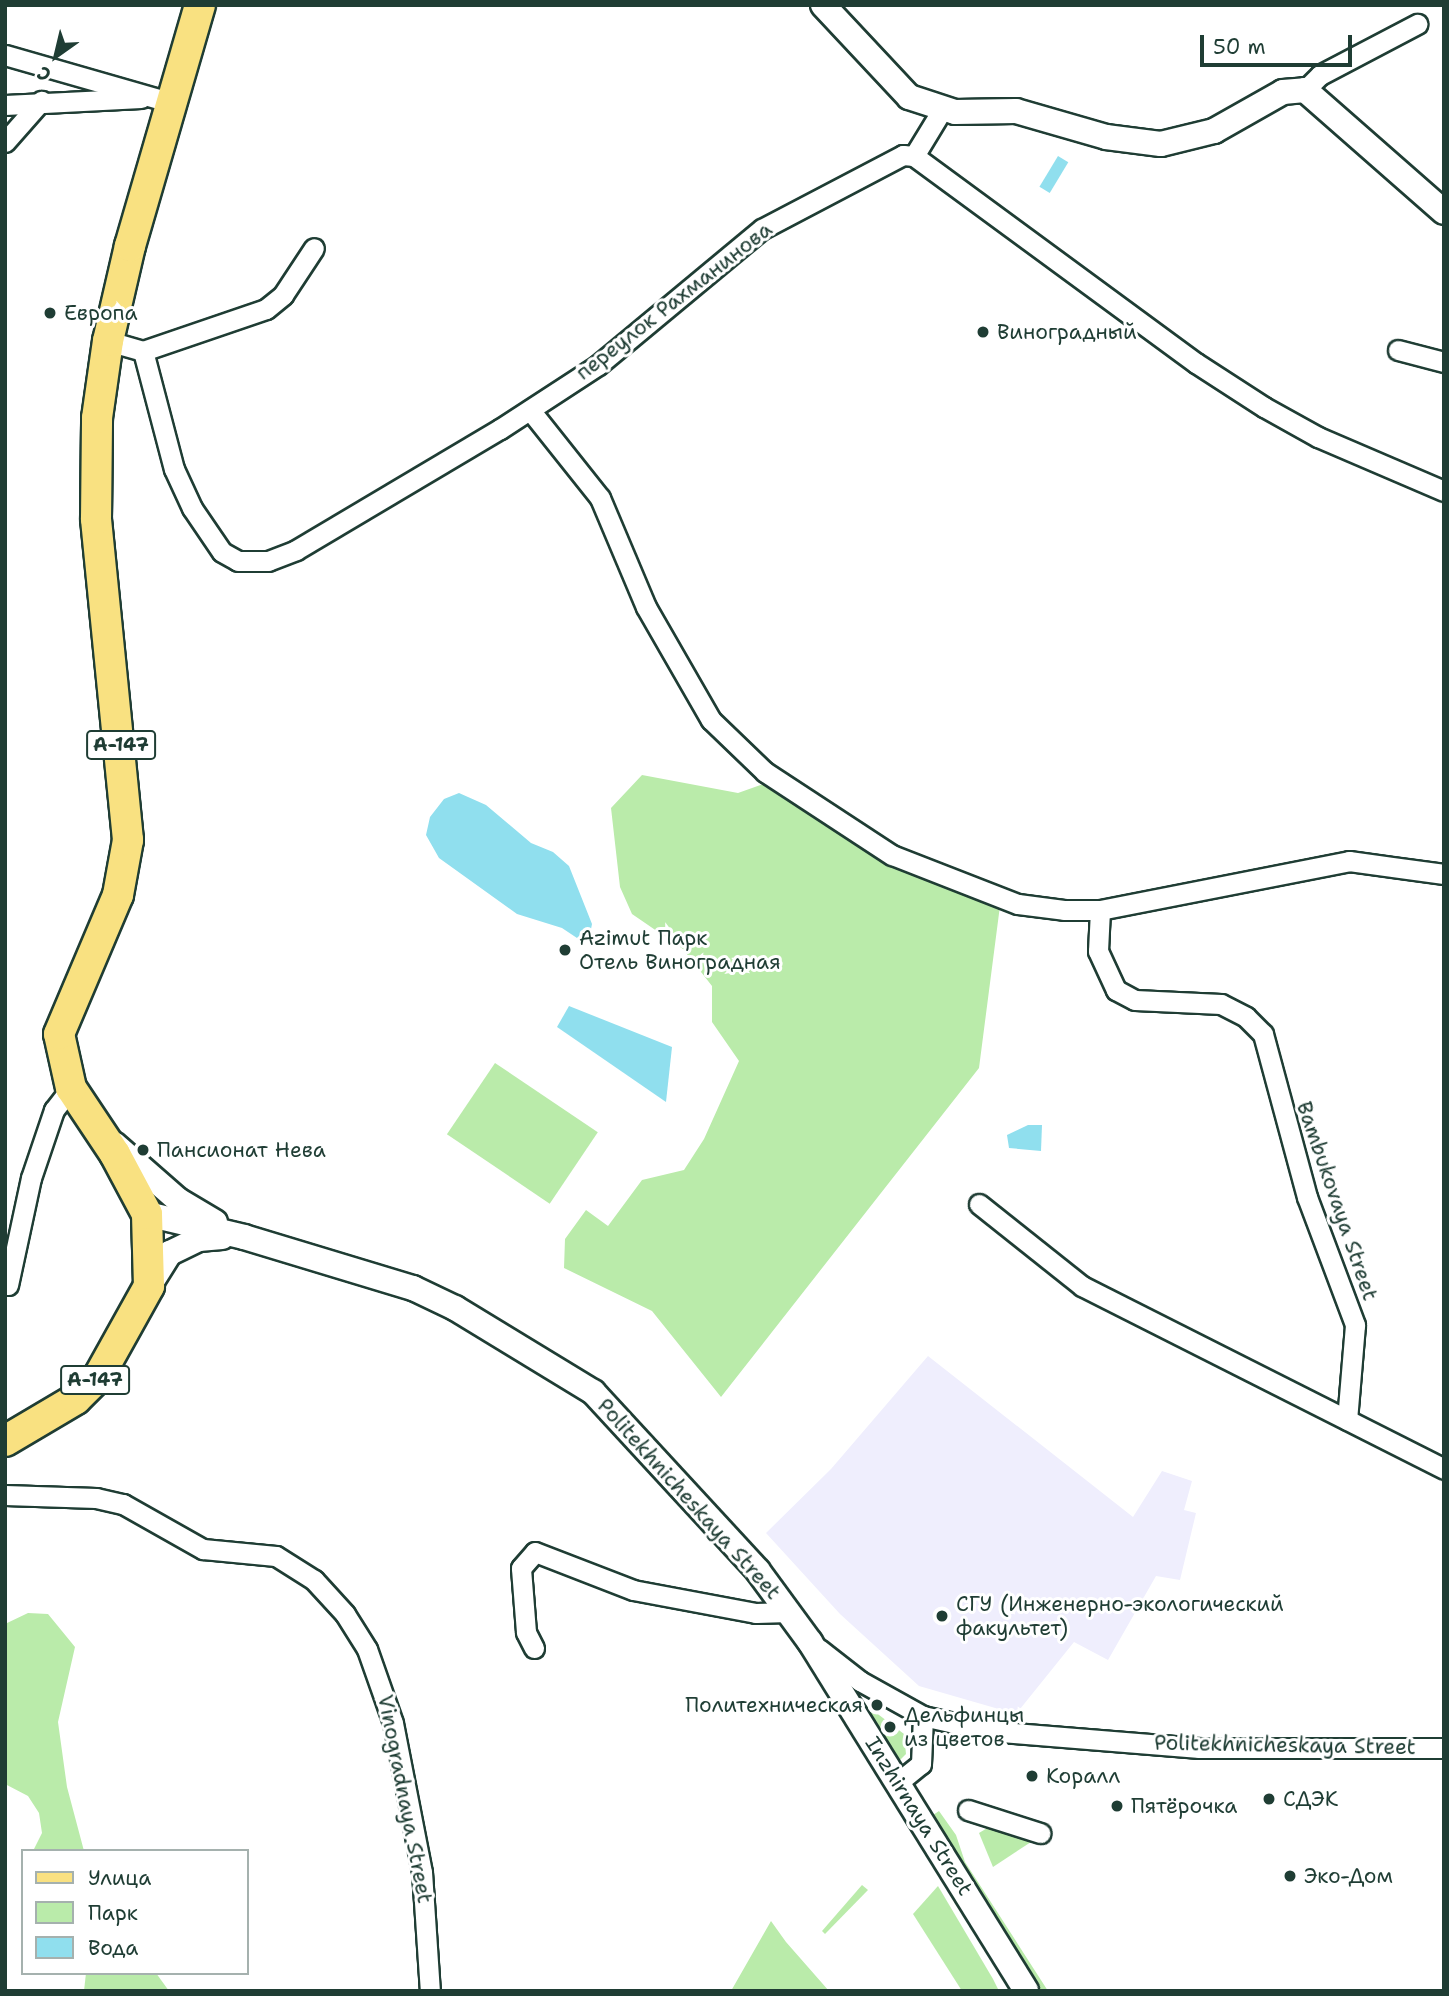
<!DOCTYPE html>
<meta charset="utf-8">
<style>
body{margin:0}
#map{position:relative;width:1449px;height:1996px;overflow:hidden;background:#fff;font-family:"Shantell Sans",sans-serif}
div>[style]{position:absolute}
.built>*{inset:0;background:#efeefd}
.green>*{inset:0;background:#baebaa;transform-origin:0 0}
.water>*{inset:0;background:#90dfee;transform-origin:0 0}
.roads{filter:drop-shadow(2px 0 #1f3d34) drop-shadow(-2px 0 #1f3d34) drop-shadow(0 2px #1f3d34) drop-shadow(0 -2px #1f3d34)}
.minor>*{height:19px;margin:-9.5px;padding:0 9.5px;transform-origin:9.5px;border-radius:9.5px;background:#fff}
.tertiary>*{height:24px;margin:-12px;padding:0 12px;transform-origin:12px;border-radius:12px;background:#fff}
.primary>*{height:30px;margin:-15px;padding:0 15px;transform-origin:15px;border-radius:15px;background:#f9e181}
.dots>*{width:19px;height:19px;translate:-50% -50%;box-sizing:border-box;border:4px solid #fff;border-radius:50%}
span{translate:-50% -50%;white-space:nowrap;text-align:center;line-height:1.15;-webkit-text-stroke:6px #fff;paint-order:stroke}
.shield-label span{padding:2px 5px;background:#fff;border:2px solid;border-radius:5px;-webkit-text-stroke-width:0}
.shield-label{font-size:19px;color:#1f3d34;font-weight:700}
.street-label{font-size:21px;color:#1f3d34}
.poi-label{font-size:21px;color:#1f3d34}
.left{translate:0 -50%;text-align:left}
.right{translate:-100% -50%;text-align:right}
.frame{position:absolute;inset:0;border:7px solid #1f3d34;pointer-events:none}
.legend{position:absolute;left:21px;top:1849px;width:228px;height:126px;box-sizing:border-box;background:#fff;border:2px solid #a5b1ae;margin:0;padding:9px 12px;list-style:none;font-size:21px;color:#1f3d34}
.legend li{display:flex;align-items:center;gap:14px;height:35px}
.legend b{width:35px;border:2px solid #a5b1ae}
.north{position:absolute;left:21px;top:21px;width:70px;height:70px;-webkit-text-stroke:5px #fff;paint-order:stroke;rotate:214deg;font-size:19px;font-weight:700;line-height:28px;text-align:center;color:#1f3d34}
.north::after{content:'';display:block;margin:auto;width:24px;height:32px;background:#1f3d34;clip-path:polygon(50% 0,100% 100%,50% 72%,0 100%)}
.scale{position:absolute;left:1200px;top:35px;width:152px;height:32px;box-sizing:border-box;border:4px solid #1f3d34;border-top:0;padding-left:9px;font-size:21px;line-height:24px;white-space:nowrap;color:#1f3d34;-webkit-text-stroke:5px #fff;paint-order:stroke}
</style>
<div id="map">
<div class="built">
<i style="clip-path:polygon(928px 1356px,1133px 1517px,1162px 1471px,1192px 1481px,1184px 1510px,1196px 1513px,1180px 1580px,1156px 1576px,1108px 1660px,1074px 1642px,1016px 1714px,919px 1686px,840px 1614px,766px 1533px,831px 1469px)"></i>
</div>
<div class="green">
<i style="clip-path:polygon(642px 775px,738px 793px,769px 782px,882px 852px,1001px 898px,979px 1068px,721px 1397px,652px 1311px,564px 1268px,565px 1239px,586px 1210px,608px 1226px,642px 1180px,684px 1170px,704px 1139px,739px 1061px,712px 1022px,712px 986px,683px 949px,632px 914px,620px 887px,611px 808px)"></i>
<i style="left:495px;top:1063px;width:124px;height:86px;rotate:34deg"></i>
<i style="clip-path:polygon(28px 1613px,48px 1614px,75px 1647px,58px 1722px,67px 1787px,84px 1851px,33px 1851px,42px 1833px,39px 1813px,28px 1796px,5px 1784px,5px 1624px)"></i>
<i style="clip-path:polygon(862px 1702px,904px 1734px,906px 1754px,899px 1761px)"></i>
<i style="clip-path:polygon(939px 1811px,956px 1835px,965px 1862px,1048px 1991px,1037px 1991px,930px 1817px)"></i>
<i style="clip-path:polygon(989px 1827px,1031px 1842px,993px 1867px,979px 1833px)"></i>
<i style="clip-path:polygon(862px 1885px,868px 1890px,825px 1934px,822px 1931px)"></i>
<i style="clip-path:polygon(938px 1886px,993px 1979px,999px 1991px,962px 1991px,913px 1914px)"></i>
<i style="clip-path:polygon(771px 1921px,786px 1942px,829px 1991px,731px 1991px)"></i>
<i style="clip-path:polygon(86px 1973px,156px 1973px,169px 1991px,84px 1991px)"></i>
</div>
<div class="water">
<i style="left:1058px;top:156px;width:12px;height:36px;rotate:31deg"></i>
<i style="clip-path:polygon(459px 793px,486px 805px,531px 843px,553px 852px,569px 866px,592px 924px,590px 934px,577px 938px,562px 928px,517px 914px,439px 858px,426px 835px,430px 817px,444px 799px)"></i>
<i style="clip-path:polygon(569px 1006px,672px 1047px,666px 1102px,557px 1027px)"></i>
<i style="clip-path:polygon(1028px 1125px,1042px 1125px,1041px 1151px,1009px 1148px,1007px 1135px)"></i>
</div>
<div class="roads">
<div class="minor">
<i style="left:5px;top:55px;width:174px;rotate:16deg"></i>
<i style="left:1305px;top:90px;width:21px;rotate:-45deg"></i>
<i style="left:1320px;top:75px;width:110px;rotate:-27.7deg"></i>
<i style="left:5px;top:105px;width:136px;rotate:-2.9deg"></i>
<i style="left:5px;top:142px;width:55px;rotate:-48.7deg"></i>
<i style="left:914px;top:156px;width:54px;rotate:-58.7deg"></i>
<i style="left:108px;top:341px;width:36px;rotate:16deg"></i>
<i style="left:143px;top:351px;width:130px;rotate:-18.9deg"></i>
<i style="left:266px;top:309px;width:22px;rotate:-39deg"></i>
<i style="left:283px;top:295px;width:56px;rotate:-56.6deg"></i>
<i style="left:1398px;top:350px;width:48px;rotate:14.6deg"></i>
<i style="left:143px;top:351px;width:122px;rotate:75.3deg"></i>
<i style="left:174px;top:469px;width:43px;rotate:65.2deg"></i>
<i style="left:192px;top:508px;width:53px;rotate:55.7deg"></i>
<i style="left:222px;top:552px;width:18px;rotate:29deg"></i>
<i style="left:238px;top:561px;width:30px"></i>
<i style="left:268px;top:561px;width:30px;rotate:-21deg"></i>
<i style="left:296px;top:550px;width:237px;rotate:-30.7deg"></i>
<i style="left:500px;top:429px;width:117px;rotate:-33.1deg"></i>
<i style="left:598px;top:365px;width:213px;rotate:-39.7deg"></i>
<i style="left:762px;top:229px;width:159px;rotate:-27.7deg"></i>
<i style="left:903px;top:155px;width:11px;rotate:5deg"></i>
<i style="left:914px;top:156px;width:350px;rotate:36.3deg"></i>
<i style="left:1196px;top:363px;width:81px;rotate:32.9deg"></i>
<i style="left:1264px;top:407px;width:62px;rotate:29.1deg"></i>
<i style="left:1318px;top:437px;width:137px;rotate:23.2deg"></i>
<i style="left:530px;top:410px;width:112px;rotate:51.5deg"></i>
<i style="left:600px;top:498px;width:118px;rotate:67.1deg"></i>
<i style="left:646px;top:607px;width:130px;rotate:60.1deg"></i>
<i style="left:711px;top:720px;width:75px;rotate:43.9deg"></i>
<i style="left:765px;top:772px;width:152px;rotate:33.2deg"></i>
<i style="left:892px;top:855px;width:135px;rotate:21.3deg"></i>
<i style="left:1018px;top:904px;width:46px;rotate:7.4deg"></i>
<i style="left:1064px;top:910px;width:36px"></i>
<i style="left:1100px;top:910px;width:254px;rotate:-11.1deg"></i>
<i style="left:1349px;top:861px;width:96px;rotate:7.8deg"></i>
<i style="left:1100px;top:910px;width:41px;rotate:92.8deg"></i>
<i style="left:1098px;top:951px;width:43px;rotate:65.2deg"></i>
<i style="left:1116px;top:990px;width:21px;rotate:28deg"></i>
<i style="left:1135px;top:1000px;width:86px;rotate:2.7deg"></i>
<i style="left:1221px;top:1004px;width:28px;rotate:27deg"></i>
<i style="left:1246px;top:1017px;width:24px;rotate:45deg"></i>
<i style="left:1263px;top:1034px;width:169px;rotate:74.9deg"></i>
<i style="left:1307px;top:1197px;width:137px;rotate:69.4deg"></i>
<i style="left:1355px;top:1325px;width:95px;rotate:94.8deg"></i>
<i style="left:979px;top:1204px;width:132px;rotate:38.5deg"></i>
<i style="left:1082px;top:1286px;width:406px;rotate:26.8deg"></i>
<i style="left:8px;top:1285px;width:109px;rotate:-77.9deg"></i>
<i style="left:31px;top:1178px;width:72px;rotate:-71.3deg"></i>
<i style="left:54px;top:1110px;width:28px;rotate:-52deg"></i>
<i style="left:5px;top:1495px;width:91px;rotate:1.9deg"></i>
<i style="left:96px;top:1498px;width:28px;rotate:13deg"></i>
<i style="left:123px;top:1504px;width:92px;rotate:29.4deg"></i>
<i style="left:203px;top:1549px;width:73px;rotate:5.5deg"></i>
<i style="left:276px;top:1556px;width:45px;rotate:32.3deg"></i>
<i style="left:314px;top:1580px;width:46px;rotate:47.6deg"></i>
<i style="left:345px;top:1614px;width:41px;rotate:57.8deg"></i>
<i style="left:367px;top:1649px;width:78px;rotate:70.6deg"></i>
<i style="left:393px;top:1723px;width:152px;rotate:79deg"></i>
<i style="left:422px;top:1872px;width:119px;rotate:86.2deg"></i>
<i style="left:534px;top:1648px;width:18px;rotate:-117deg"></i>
<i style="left:526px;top:1632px;width:64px;rotate:-94.5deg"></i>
<i style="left:521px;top:1568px;width:21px;rotate:-49deg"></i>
<i style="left:535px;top:1552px;width:105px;rotate:21.2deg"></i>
<i style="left:633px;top:1590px;width:125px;rotate:10.6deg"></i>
<i style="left:756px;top:1613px;width:32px;rotate:-2deg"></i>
<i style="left:819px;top:1649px;width:52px;rotate:38deg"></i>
<i style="left:860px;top:1681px;width:72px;rotate:29.1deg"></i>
<i style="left:923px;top:1716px;width:68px;rotate:12.8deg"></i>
<i style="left:989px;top:1731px;width:211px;rotate:4.6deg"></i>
<i style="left:1199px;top:1748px;width:245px"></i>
<i style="left:896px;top:1784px;width:32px;rotate:-39deg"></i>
<i style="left:921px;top:1764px;width:48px;rotate:-87.6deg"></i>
<i style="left:968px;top:1810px;width:76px;rotate:17.7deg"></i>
</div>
<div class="tertiary">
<i style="left:823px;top:5px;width:126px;rotate:46.9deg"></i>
<i style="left:909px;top:97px;width:48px;rotate:18.1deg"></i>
<i style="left:955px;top:112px;width:61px;rotate:-0.9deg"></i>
<i style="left:1016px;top:111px;width:94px;rotate:16.1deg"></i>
<i style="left:1106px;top:137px;width:55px;rotate:7.3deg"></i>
<i style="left:1161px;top:144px;width:55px;rotate:-13.8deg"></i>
<i style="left:1214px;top:131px;width:79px;rotate:-29.5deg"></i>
<i style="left:1283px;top:92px;width:22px;rotate:-5deg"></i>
<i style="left:1305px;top:90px;width:185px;rotate:41.3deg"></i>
<i style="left:114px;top:1144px;width:85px;rotate:41.2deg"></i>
<i style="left:178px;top:1200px;width:43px;rotate:30.7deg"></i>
<i style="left:147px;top:1214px;width:100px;rotate:13.3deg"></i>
<i style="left:244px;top:1237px;width:177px;rotate:16.8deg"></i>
<i style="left:413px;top:1288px;width:47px;rotate:25.5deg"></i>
<i style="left:455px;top:1308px;width:162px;rotate:31.3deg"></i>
<i style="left:593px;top:1392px;width:243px;rotate:47.3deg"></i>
<i style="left:758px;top:1571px;width:88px;rotate:53.8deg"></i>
<i style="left:810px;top:1642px;width:410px;rotate:58.2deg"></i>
<i style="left:149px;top:1286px;width:39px;rotate:-58deg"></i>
<i style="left:170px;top:1253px;width:32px;rotate:-26deg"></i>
<i style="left:199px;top:1239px;width:23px;rotate:-5deg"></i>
</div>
<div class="primary">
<i style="left:5px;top:1441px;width:82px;rotate:-30.6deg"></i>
<i style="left:76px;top:1399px;width:33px;rotate:-45deg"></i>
<i style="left:99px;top:1376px;width:103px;rotate:-60.9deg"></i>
<i style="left:149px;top:1286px;width:72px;rotate:-91.6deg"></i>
<i style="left:147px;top:1214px;width:68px;rotate:-118.1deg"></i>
<i style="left:115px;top:1154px;width:79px;rotate:-123.7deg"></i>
<i style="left:71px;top:1088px;width:55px;rotate:-102.5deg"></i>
<i style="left:59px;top:1034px;width:151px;rotate:-67deg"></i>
<i style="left:118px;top:895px;width:56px;rotate:-79.7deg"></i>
<i style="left:128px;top:840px;width:323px;rotate:-95.7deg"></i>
<i style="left:96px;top:519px;width:101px;rotate:-89.4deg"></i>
<i style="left:97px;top:418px;width:78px;rotate:-81.9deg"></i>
<i style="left:108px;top:341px;width:98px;rotate:-77deg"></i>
<i style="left:130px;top:246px;width:251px;rotate:-73.8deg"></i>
</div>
</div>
<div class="dots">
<i style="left:50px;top:313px;background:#1f3d34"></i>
<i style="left:983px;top:332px;background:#1f3d34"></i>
<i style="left:565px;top:950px;background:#1f3d34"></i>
<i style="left:143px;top:1150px;background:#1f3d34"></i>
<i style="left:942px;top:1616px;background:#1f3d34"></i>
<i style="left:877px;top:1705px;background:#1f3d34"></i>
<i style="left:890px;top:1727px;background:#1f3d34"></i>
<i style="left:1032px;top:1776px;background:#1f3d34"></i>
<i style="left:1269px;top:1799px;background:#1f3d34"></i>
<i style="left:1117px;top:1806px;background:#1f3d34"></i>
<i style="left:1290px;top:1876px;background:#1f3d34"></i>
</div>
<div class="shield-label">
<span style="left:121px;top:745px">А-147</span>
<span style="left:95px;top:1380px">А-147</span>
</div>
<div class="street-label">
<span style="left:674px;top:301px;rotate:-38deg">переулок Рахманинова</span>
<span style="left:1337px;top:1201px;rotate:71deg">Bambukovaya Street</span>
<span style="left:689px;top:1499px;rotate:48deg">Politekhnicheskaya Street</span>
<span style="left:1285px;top:1745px;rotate:1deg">Politekhnicheskaya Street</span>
<span style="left:405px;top:1799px;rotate:79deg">Vinogradnaya Street</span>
<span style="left:919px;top:1816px;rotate:58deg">Inzhirnaya Street</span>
</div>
<div class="poi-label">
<span class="left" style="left:64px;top:313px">Европа</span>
<span class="left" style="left:997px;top:332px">Виноградный</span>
<span class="left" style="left:579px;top:950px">Azimut Парк<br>Отель Виноградная</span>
<span class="left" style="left:157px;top:1150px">Пансионат Нева</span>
<span class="left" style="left:956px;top:1616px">СГУ (Инженерно-экологический<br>факультет)</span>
<span class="right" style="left:863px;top:1705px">Политехническая</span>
<span class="left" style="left:904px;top:1727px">Дельфинцы<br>из цветов</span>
<span class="left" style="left:1046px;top:1776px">Коралл</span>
<span class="left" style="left:1283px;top:1799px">СДЭК</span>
<span class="left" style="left:1131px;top:1806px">Пятёрочка</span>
<span class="left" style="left:1304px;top:1876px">Эко-Дом</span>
</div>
<div class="frame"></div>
<ul class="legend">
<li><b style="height:9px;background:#f9e181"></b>Улица</li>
<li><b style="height:19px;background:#baebaa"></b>Парк</li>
<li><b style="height:19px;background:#90dfee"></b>Вода</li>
</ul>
<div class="north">С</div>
<div class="scale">50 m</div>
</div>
